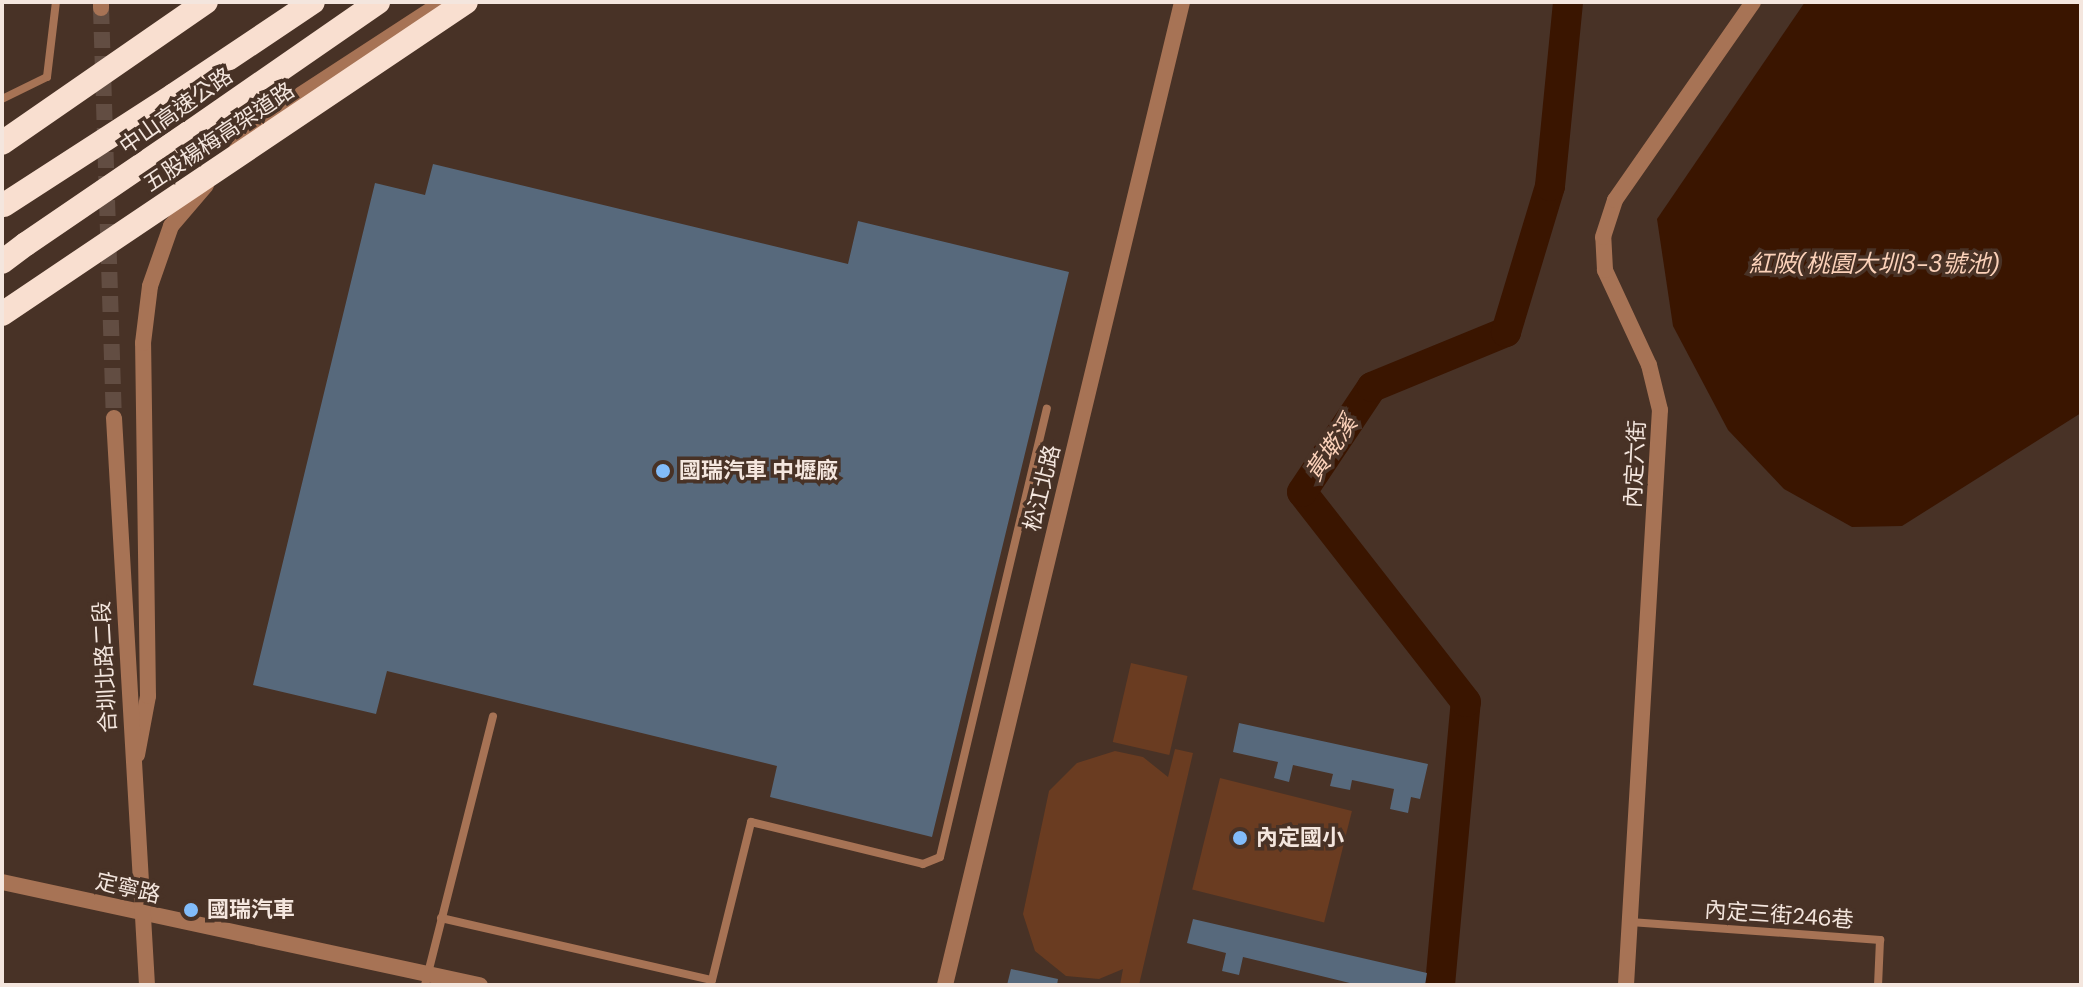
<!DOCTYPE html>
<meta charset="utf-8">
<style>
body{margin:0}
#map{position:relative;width:2083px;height:987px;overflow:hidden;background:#483226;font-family:"DM Sans","Noto Sans TC",sans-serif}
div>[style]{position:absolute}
.green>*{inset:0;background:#6a3c21;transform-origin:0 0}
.water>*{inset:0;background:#3a1500}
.river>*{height:30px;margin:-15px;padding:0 15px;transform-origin:15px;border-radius:15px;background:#3a1500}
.building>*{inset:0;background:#57697c}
.tertiary-tunnel>*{height:16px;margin-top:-8px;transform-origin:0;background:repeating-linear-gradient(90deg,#624d42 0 16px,transparent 0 24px)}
.service>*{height:8px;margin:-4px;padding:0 4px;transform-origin:4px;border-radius:4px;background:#a77355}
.minor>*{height:16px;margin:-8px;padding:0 8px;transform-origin:8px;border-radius:8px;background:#a77355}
.tertiary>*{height:16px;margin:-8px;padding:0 8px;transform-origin:8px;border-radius:8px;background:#a77355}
.motorway>*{height:24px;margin:-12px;padding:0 12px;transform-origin:12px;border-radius:12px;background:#f9dfd0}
.motorway-bridge>*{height:24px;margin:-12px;padding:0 12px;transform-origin:12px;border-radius:12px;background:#f9dfd0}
.dots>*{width:22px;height:22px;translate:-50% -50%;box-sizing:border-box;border:4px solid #483226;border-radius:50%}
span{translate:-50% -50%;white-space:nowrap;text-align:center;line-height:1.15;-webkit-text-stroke:7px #483226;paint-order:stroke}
.street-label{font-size:22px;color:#f4e6de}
.poi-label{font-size:22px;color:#f4e6de;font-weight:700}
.left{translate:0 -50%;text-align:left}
.water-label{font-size:24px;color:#fbd1b9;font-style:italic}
.frame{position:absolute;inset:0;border:4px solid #f4e6de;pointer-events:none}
</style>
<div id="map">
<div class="green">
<i style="left:1131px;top:663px;width:58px;height:81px;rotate:13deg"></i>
<i style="clip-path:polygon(1175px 749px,1193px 753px,1139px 985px,1120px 985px,1123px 969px,1099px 979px,1066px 976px,1035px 951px,1023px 914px,1049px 791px,1077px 763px,1115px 751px,1143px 757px,1168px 777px)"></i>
<i style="left:1220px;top:778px;width:136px;height:115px;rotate:14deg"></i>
</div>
<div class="water">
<i style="clip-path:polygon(1805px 2px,2081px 2px,2081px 413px,1902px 526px,1852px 527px,1784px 489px,1728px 430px,1673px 326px,1657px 219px)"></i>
</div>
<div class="river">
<i style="left:1440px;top:985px;width:284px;rotate:-84.8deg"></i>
<i style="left:1466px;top:702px;width:266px;rotate:-128deg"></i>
<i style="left:1302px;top:492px;width:126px;rotate:-56.3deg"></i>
<i style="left:1372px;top:387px;width:145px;rotate:-22.3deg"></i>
<i style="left:1506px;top:332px;width:152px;rotate:-73.2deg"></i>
<i style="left:1550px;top:186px;width:185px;rotate:-84.4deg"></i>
</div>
<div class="building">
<i style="clip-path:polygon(433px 164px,848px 264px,858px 221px,1069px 272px,932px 837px,770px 797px,777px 766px,387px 671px,376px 714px,253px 685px,375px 183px,425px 195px)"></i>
<i style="clip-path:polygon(1239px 723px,1428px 764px,1420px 799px,1411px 797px,1408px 813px,1390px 809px,1394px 789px,1352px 780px,1350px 790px,1330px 786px,1333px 774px,1293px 765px,1289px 782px,1274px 778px,1278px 762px,1233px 752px)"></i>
<i style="clip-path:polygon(1193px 919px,1427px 973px,1425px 985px,1358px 985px,1243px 957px,1239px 975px,1222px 971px,1226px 953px,1187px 943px)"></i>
<i style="clip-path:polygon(1011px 969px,1058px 979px,1057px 985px,1007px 985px)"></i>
</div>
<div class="tertiary-tunnel">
<i style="left:101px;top:8px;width:410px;rotate:88.2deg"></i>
</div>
<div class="service">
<i style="left:2px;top:99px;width:50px;rotate:-26.1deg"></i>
<i style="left:47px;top:77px;width:76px;rotate:-83.2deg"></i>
<i style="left:441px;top:918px;width:278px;rotate:12.9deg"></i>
<i style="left:712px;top:980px;width:163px;rotate:-76.1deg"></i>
<i style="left:751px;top:822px;width:177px;rotate:13.7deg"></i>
<i style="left:923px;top:864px;width:18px;rotate:-22deg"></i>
<i style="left:940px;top:857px;width:461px;rotate:-76.6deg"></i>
<i style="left:1630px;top:922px;width:251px;rotate:4.1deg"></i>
<i style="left:1880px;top:940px;width:45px;rotate:92.5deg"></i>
<i style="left:425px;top:985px;width:277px;rotate:-75.8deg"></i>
</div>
<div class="minor">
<i style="left:237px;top:149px;width:38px;rotate:-49deg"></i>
<i style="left:262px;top:120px;width:216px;rotate:-33.1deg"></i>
<i style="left:137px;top:755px;width:60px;rotate:-79.4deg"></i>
<i style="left:148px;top:696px;width:353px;rotate:-90.8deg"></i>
<i style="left:143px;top:343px;width:57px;rotate:-83deg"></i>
<i style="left:150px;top:286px;width:64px;rotate:-70.7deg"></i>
<i style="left:171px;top:226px;width:54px;rotate:-49.5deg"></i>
<i style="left:2px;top:882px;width:489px;rotate:12.2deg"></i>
<i style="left:945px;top:985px;width:1011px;rotate:-76.44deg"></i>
<i style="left:1626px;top:985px;width:576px;rotate:-86.62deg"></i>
<i style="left:1660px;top:410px;width:46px;rotate:-103.7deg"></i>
<i style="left:1649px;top:365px;width:105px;rotate:-114.9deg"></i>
<i style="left:1605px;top:270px;width:33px;rotate:-93deg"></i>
<i style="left:1603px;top:237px;width:39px;rotate:-72deg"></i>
<i style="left:1615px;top:200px;width:241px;rotate:-55.1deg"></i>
</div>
<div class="tertiary">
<i style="left:101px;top:8px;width:6px;rotate:-90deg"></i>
<i style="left:114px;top:418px;width:568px;rotate:86.67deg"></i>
</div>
<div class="motorway">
<i style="left:174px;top:95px;width:167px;rotate:-33.8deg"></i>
<i style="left:189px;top:133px;width:230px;rotate:-34.7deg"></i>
<i style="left:2px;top:262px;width:30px;rotate:-37deg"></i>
</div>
<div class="motorway-bridge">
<i style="left:2px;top:143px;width:248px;rotate:-34.7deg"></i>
<i style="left:4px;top:205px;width:202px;rotate:-32.9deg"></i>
<i style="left:26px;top:244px;width:197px;rotate:-34.3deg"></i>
<i style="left:2px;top:314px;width:559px;rotate:-33.92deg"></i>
</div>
<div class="dots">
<i style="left:663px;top:471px;background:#82bcfa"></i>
<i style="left:1240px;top:838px;background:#82bcfa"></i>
<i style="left:191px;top:910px;background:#82bcfa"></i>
</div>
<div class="street-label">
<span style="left:176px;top:111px;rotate:-35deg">中山高速公路</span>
<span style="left:219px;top:137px;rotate:-34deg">五股楊梅高架道路</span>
<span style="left:1635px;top:464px;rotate:-87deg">內定六街</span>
<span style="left:1042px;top:488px;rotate:-76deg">松江北路</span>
<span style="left:105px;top:667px;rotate:-93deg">合圳北路二段</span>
<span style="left:128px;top:888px;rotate:13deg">定寧路</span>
<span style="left:1779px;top:915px;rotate:4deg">內定三街246巷</span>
</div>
<div class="poi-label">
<span class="left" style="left:679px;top:471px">國瑞汽車 中壢廠</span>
<span class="left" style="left:1256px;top:838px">內定國小</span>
<span class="left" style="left:207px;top:910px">國瑞汽車</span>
</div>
<div class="water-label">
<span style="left:1874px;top:264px">紅陂(桃園大圳3-3號池)</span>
<span style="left:1331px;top:448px;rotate:-56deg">黃墘溪</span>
</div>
<div class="frame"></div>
</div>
